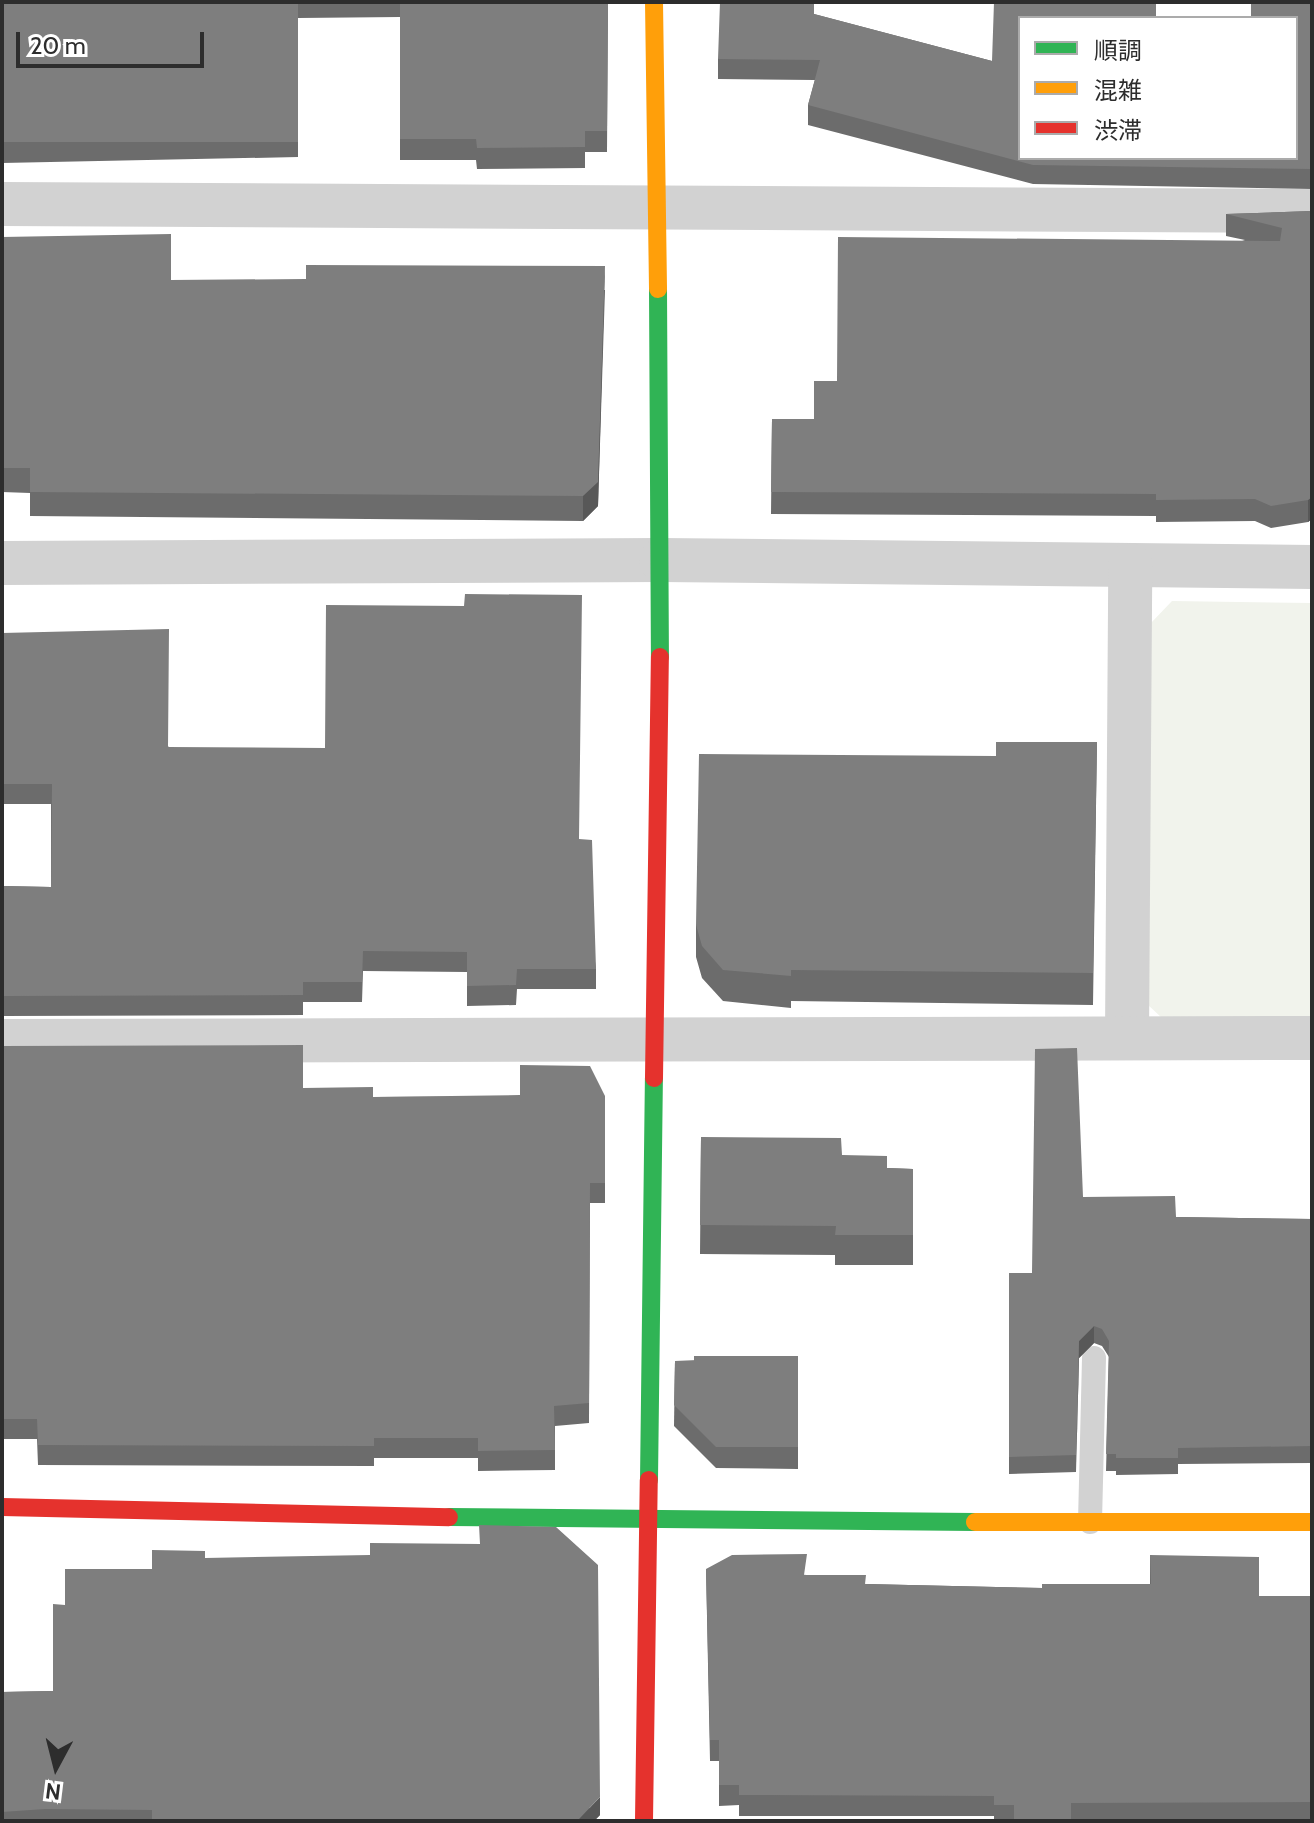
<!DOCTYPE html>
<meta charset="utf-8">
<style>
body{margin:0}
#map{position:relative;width:1314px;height:1823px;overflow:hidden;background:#fff;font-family:Cabin,"Noto Sans JP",sans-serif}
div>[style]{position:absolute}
.green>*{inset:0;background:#f1f3ec}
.lane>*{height:24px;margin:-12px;padding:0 12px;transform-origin:12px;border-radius:12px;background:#d2d2d2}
.street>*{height:44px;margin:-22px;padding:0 22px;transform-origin:22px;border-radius:22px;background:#d2d2d2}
.fast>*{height:18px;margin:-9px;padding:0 9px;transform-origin:9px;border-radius:9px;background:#30b455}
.slow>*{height:18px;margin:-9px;padding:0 9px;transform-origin:9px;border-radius:9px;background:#ff9f0a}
.jam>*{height:18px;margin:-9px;padding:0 9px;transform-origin:9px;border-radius:9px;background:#e5322d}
.wall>*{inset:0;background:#6c6c6c}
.shaded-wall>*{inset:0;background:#585858}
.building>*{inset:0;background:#7e7e7e;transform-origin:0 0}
span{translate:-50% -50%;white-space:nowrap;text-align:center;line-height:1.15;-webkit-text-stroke:8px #fff;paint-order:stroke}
.frame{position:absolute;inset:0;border:4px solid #2d2d2d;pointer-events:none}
.legend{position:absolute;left:1018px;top:16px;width:280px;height:144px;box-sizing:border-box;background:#fff;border:2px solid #ababab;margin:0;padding:10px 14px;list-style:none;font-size:24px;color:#2d2d2d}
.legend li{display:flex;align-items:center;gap:16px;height:40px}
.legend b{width:40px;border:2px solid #ababab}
.north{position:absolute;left:16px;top:1727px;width:80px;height:80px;-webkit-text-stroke:6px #fff;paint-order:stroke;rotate:187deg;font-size:22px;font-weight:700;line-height:32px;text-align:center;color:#2d2d2d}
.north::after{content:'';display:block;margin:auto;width:28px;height:36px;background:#2d2d2d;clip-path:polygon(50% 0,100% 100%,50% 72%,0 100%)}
.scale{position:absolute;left:16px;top:32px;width:188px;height:36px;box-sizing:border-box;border:4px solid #2d2d2d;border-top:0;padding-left:10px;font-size:24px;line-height:28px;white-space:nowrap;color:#2d2d2d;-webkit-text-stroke:6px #fff;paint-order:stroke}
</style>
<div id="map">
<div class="green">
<i style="clip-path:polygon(1172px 601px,1312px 603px,1312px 1018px,1162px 1018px,1147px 1004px,1150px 624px)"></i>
</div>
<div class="lane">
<i style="left:1090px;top:1522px;width:164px;rotate:-88.6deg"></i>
</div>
<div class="street">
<i style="left:2px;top:204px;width:1310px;rotate:0.31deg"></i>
<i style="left:2px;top:563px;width:659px;rotate:-0.26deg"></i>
<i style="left:661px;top:560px;width:651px;rotate:0.62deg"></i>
<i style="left:1127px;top:1037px;width:472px;rotate:-89.6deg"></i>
<i style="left:2px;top:1041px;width:1310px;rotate:-0.13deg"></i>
</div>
<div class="fast">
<i style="left:658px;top:289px;width:368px;rotate:89.7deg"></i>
<i style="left:649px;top:1480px;width:402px;rotate:-89.3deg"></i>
<i style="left:449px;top:1517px;width:526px;rotate:0.54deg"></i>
</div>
<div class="slow">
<i style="left:654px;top:2px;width:287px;rotate:89.2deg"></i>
<i style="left:975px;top:1522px;width:337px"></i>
</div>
<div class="jam">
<i style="left:654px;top:1078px;width:421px;rotate:-89.2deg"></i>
<i style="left:2px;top:1507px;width:447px;rotate:1.3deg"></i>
<i style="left:644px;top:1821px;width:341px;rotate:-89.2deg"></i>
</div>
<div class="wall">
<i style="clip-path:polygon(2px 2px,608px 2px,607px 152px,585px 152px,585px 168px,477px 169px,476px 160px,400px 160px,400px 17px,298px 18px,298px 157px,2px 163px)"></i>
<i style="clip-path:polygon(1312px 2px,1312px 189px,1033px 184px,808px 125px,808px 105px,815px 80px,718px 79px,718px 59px,814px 14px,992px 61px,1020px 18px,1296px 158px)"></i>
<i style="clip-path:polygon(1312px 211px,1312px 519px,1308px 522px,1271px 528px,1255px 521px,1156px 522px,1156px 516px,771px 514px,772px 419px,814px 419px,837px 381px,1245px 240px,1226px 236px,1226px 214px)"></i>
<i style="clip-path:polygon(2px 237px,171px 280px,605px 290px,598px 506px,583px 521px,30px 516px,30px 493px,2px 492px)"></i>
<i style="clip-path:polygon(2px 633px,169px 747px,579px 839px,596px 969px,596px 989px,517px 989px,516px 1005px,467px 1006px,467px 972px,363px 971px,362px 1002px,303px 1002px,303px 1015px,2px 1016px,2px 886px,51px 887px,51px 804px,2px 804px)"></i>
<i style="clip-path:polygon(1097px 742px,1093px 1005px,791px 1001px,791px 1008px,723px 1001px,702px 978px,696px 957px,696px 925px,996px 756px)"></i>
<i style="clip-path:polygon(2px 1046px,303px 1088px,373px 1097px,605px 1096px,605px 1203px,590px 1203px,589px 1423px,555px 1426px,555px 1470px,478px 1471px,478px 1458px,374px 1458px,374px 1466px,38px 1465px,37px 1439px,2px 1439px)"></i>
<i style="clip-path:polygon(701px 1137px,842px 1155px,887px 1168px,913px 1169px,913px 1265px,835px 1265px,835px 1255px,700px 1254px)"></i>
<i style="clip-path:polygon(1083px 1197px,1176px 1217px,1312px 1219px,1312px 1463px,1178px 1464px,1178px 1474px,1116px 1475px,1116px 1471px,1106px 1471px,1109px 1357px,1102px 1346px,1094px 1343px,1079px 1358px,1076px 1472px,1009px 1474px,1009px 1273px,1032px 1273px)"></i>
<i style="clip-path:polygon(798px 1356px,798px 1469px,716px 1468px,674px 1426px,675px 1361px)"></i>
<i style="clip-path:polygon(1150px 1555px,1259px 1596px,1312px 1596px,1312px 1821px,994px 1821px,994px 1816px,739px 1816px,739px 1805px,719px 1806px,719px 1761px,710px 1761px,706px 1569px,807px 1575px,866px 1584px,1042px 1588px,1150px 1584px)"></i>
<i style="clip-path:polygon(205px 1558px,600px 1815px,594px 1821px,2px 1821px,2px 1692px,53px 1691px,65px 1605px,152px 1569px)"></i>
</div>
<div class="shaded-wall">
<i style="clip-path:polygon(605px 266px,598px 506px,583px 521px,583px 496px)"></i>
<i style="clip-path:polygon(1312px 497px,1312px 519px,1308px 522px,1308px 500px)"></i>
<i style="clip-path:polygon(1094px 1326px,1094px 1343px,1079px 1358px,1076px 1472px,1079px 1341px)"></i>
<i style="clip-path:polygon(600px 1797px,600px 1815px,594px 1821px,577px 1821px)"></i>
</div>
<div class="building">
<i style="left:2px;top:2px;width:296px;height:140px"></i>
<i style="clip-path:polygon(400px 2px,608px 2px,607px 131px,585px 131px,585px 147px,477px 148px,476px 139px,400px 139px)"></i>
<i style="clip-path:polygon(720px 2px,814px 2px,814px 14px,992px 61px,994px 2px,1156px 2px,1156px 18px,1020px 18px,1020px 158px,1296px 158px,1296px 18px,1251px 18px,1251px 2px,1312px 2px,1312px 169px,1033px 165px,808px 105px,820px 60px,718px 59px)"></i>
<i style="clip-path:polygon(1312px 211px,1312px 497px,1308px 500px,1271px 506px,1255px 499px,1156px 500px,1156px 494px,771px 492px,772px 419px,814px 419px,814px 381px,837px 381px,838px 237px,1280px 241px,1282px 228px,1226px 214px)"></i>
<i style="clip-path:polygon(171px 234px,171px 280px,306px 279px,306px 265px,605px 266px,598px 482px,583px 496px,30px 492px,30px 468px,2px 468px,2px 237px)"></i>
<i style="clip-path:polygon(465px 594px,582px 595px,579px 839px,592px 840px,596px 969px,517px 969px,516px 985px,467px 986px,467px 952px,363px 951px,362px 982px,303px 982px,303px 995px,2px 996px,2px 886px,51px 887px,52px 784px,2px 784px,2px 633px,169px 629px,168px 747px,325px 748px,326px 605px,464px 606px)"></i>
<i style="clip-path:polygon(996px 742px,1097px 742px,1093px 973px,791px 970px,791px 976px,723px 970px,702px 946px,696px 925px,699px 754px,996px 756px)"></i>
<i style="clip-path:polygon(303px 1045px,303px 1088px,373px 1087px,373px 1097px,520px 1095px,520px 1065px,590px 1066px,605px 1096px,605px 1183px,590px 1183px,589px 1403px,554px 1406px,555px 1450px,478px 1451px,478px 1438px,374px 1438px,374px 1446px,38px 1445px,37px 1419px,2px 1419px,2px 1046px)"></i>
<i style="clip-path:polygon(1077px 1048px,1083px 1197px,1175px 1196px,1176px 1217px,1312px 1219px,1312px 1446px,1178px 1448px,1178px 1458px,1116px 1458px,1116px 1454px,1106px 1454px,1109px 1341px,1102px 1329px,1094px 1326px,1079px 1341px,1076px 1455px,1009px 1457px,1009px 1273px,1032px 1273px,1035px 1049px)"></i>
<i style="clip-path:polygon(701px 1137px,841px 1138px,842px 1155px,887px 1156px,887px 1168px,913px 1169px,913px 1235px,835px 1235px,836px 1226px,700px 1225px)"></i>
<i style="clip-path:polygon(694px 1356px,798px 1356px,798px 1447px,716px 1447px,674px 1405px,675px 1361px,694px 1361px)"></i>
<i style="clip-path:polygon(479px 1525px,556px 1527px,598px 1565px,600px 1797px,577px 1821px,152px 1821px,152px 1810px,45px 1809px,2px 1812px,2px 1692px,53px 1691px,53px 1604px,65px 1605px,65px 1569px,152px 1569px,152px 1550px,205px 1551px,205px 1558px,370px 1555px,370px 1543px,480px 1544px)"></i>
<i style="clip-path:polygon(807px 1554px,804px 1575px,866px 1575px,865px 1584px,1042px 1588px,1042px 1584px,1151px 1584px,1150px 1555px,1259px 1557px,1259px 1596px,1312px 1596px,1312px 1802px,1071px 1803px,1071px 1821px,1014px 1821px,1014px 1805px,994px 1805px,994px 1796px,739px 1795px,739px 1785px,719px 1785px,719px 1740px,710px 1740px,706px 1569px,732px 1555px)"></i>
</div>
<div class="frame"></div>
<ul class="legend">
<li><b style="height:10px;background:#30b455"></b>順調</li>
<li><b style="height:10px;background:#ff9f0a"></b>混雑</li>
<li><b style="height:10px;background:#e5322d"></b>渋滞</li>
</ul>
<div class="north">N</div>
<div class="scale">20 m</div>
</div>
